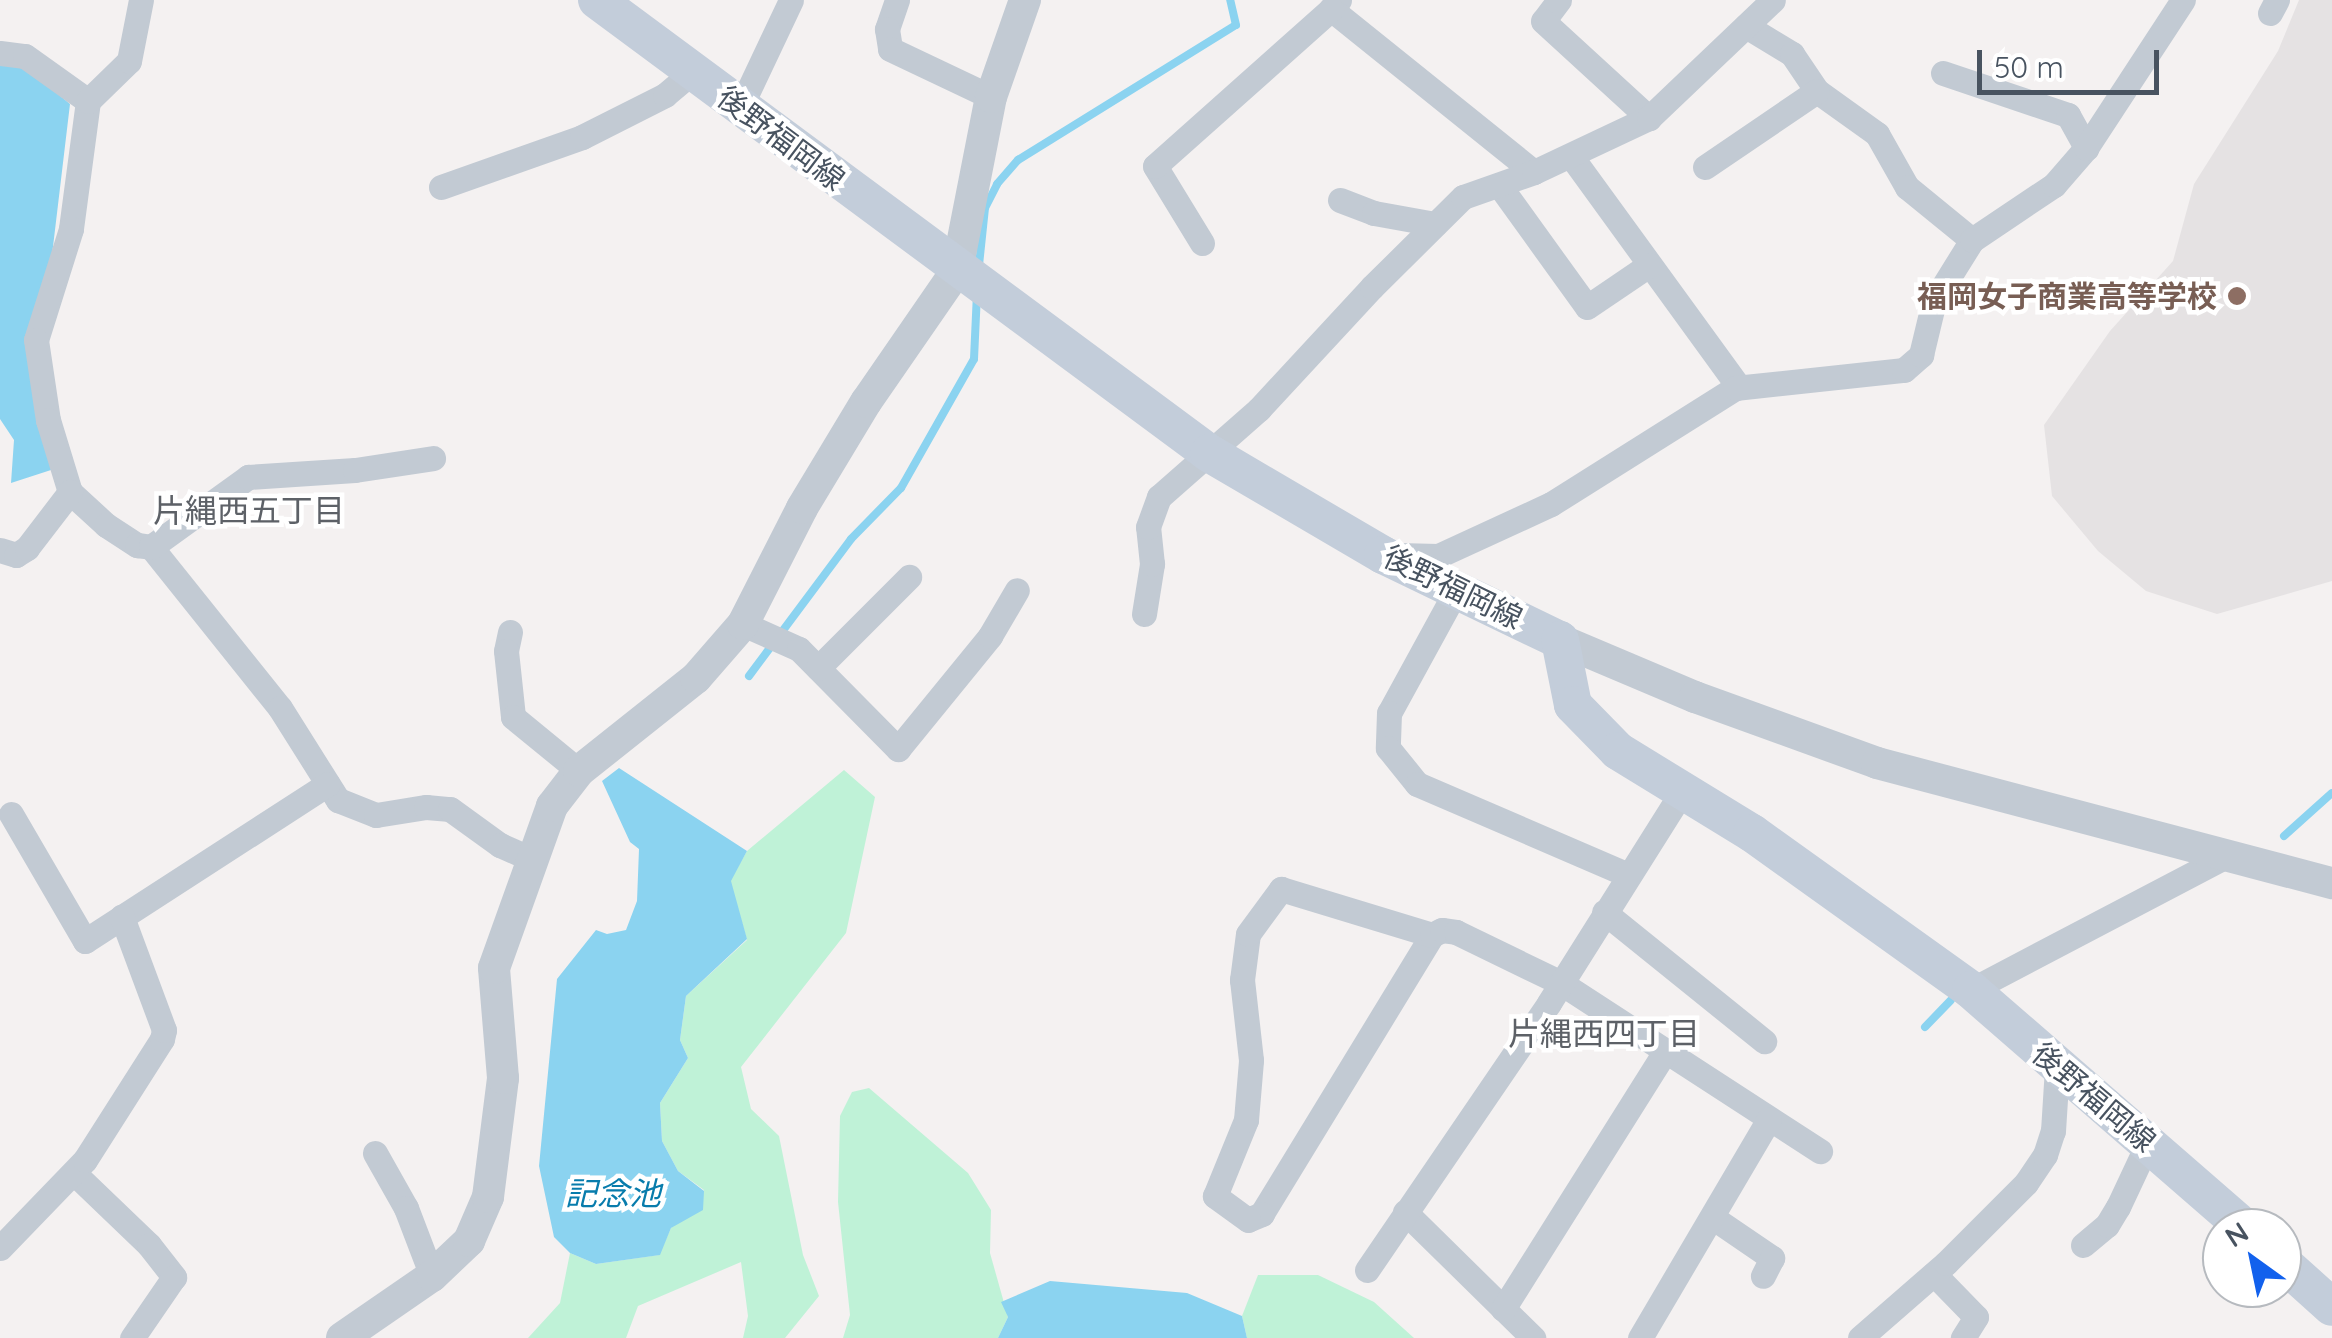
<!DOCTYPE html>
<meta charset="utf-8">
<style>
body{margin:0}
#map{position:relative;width:2332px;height:1338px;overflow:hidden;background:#f4f1f1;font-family:Quicksand,"Noto Sans JP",sans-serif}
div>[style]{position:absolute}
.education>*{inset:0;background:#e5e2e3}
.green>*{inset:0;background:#bff2d7}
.water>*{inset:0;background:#8bd3f0}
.stream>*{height:8px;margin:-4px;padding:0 4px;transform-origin:4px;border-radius:4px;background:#8bd3f0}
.minor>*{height:25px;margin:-12.5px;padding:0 12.5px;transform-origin:12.5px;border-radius:12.5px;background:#c2cad3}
.tertiary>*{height:32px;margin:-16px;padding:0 16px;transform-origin:16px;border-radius:16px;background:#c2cad3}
.secondary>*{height:38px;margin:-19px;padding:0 19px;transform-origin:19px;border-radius:19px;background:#c3cdda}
.dots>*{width:28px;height:28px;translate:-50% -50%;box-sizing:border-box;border:5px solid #fff;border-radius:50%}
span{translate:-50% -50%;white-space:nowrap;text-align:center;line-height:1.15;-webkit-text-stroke:9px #fff;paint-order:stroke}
.street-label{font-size:30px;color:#485360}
.education-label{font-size:30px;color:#785e54;font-weight:700}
.right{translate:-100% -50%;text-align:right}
.neighbourhood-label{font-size:32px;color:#5d6167}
.water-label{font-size:32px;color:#087cac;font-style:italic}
.north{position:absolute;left:2202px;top:1208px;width:100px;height:100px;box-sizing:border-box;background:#fff;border:2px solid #b6babf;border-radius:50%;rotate:327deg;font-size:28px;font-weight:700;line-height:40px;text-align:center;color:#485360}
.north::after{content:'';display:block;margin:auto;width:35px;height:45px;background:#1261ed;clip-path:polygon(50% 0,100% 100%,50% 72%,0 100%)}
.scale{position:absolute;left:1977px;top:50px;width:182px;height:45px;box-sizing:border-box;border:5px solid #485360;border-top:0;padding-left:12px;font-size:30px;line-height:35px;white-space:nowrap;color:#485360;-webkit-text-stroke:8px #fff;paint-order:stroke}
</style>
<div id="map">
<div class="education">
<i style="clip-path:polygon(2299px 0,2332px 0,2332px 581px,2217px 614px,2146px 591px,2098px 551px,2052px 496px,2044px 425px,2110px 331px,2173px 261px,2194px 184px,2278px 51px)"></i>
</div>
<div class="green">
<i style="clip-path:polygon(844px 770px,875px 797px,846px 933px,741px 1067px,751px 1109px,779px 1136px,803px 1255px,819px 1296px,785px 1338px,743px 1338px,748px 1316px,741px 1262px,638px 1306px,626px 1338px,528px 1338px,560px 1303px,570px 1253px,596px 1264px,659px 1255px,671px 1228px,686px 1216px,704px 1190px,678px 1171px,662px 1141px,660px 1103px,688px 1058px,680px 1040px,686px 996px,747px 940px,730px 881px,747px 851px)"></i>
<i style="clip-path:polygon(869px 1088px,968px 1173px,991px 1210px,990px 1253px,1008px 1317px,998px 1338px,843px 1338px,850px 1315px,838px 1202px,840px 1116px,852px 1092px)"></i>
<i style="clip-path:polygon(1258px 1275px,1318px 1275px,1374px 1302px,1414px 1338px,1247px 1338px,1242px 1316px)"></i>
</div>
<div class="water">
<i style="clip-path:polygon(0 64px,24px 66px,70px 104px,50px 272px,27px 343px,51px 470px,11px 483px,14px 440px,0 419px)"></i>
<i style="clip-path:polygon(619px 768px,747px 851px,731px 881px,747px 939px,686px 996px,680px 1040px,688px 1058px,660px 1103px,662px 1141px,678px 1171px,704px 1191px,703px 1210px,671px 1228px,660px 1255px,596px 1264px,570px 1253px,554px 1237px,539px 1166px,557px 979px,596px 930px,607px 934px,626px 930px,637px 901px,639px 849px,630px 842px,602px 781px)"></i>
<i style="clip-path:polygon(1050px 1281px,1187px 1293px,1242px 1316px,1247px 1338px,998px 1338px,1008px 1317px,1001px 1302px)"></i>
</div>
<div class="stream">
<i style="left:979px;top:265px;width:57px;rotate:-84deg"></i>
<i style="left:985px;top:208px;width:27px;rotate:-63deg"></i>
<i style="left:997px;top:184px;width:32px;rotate:-49deg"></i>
<i style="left:1018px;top:160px;width:256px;rotate:-31.8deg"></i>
<i style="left:1236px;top:25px;width:26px;rotate:-103deg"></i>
<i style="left:749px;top:676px;width:171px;rotate:-53.3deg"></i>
<i style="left:851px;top:539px;width:71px;rotate:-45.6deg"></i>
<i style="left:901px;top:488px;width:148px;rotate:-60.5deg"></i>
<i style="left:974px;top:359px;width:65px;rotate:-87.4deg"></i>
<i style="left:2284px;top:836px;width:64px;rotate:-41.9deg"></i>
<i style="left:1925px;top:1027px;width:37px;rotate:-46deg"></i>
</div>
<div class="minor">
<i style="left:897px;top:0;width:31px;rotate:109deg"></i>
<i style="left:887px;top:29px;width:20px;rotate:81deg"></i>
<i style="left:890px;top:49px;width:112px;rotate:25.4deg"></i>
<i style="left:1339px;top:0;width:12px;rotate:132deg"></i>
<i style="left:1331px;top:9px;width:260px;rotate:38.8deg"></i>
<i style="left:1559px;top:0;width:26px;rotate:127deg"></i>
<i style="left:1543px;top:21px;width:144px;rotate:42.5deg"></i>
<i style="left:2270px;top:13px;width:15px;rotate:-62deg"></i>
<i style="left:1746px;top:26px;width:54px;rotate:31.3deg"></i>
<i style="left:1792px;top:54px;width:45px;rotate:56deg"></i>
<i style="left:1817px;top:91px;width:74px;rotate:35.6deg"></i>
<i style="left:1877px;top:134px;width:61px;rotate:60.5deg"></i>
<i style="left:1907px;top:187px;width:84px;rotate:39.2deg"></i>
<i style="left:0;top:53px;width:25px;rotate:7deg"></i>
<i style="left:25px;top:56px;width:77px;rotate:35.5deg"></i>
<i style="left:88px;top:101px;width:129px;rotate:97.6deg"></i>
<i style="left:71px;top:229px;width:116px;rotate:107.5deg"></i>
<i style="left:36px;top:340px;width:81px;rotate:81.5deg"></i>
<i style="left:48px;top:420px;width:75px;rotate:73deg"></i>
<i style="left:70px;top:492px;width:49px;rotate:42.5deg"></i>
<i style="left:106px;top:525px;width:37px;rotate:33deg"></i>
<i style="left:137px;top:545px;width:14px;rotate:8deg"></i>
<i style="left:151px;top:547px;width:206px;rotate:51.3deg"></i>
<i style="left:280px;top:708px;width:109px;rotate:57.8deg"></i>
<i style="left:338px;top:800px;width:41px;rotate:21.5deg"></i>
<i style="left:376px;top:815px;width:51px;rotate:-9.1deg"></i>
<i style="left:426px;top:807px;width:24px;rotate:5deg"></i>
<i style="left:450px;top:809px;width:62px;rotate:35.8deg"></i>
<i style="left:500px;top:845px;width:35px;rotate:24deg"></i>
<i style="left:1943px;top:73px;width:132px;rotate:18.6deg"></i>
<i style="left:2068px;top:115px;width:38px;rotate:61deg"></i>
<i style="left:88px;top:101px;width:57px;rotate:-44.3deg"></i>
<i style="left:129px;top:61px;width:62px;rotate:-78.9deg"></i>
<i style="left:740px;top:108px;width:119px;rotate:-64.7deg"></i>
<i style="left:1571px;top:156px;width:286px;rotate:54deg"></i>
<i style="left:1705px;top:167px;width:135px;rotate:-34.2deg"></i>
<i style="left:1499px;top:185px;width:150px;rotate:54.2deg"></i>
<i style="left:1587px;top:307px;width:75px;rotate:-34.1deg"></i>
<i style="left:441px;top:187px;width:150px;rotate:-19.5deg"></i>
<i style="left:582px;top:137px;width:93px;rotate:-26.8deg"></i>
<i style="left:665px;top:95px;width:35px;rotate:-40deg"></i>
<i style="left:1340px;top:200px;width:36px;rotate:21deg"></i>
<i style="left:1374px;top:213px;width:62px;rotate:10.2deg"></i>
<i style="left:1202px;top:243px;width:90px;rotate:-121.4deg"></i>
<i style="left:1155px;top:166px;width:236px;rotate:-41.7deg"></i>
<i style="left:151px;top:547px;width:120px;rotate:-35.8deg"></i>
<i style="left:248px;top:477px;width:107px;rotate:-3.7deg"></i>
<i style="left:355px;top:470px;width:79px;rotate:-8.7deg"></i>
<i style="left:0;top:550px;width:17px;rotate:17deg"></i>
<i style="left:16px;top:555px;width:13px;rotate:-32deg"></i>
<i style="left:27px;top:548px;width:71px;rotate:-52.5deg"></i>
<i style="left:1398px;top:555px;width:40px;rotate:1.4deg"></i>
<i style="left:1438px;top:556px;width:124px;rotate:-24.7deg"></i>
<i style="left:1551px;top:504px;width:218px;rotate:-32.2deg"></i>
<i style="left:1735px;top:388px;width:170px;rotate:-6.1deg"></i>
<i style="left:1904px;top:370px;width:23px;rotate:-41deg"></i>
<i style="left:1921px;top:355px;width:56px;rotate:-76.5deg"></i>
<i style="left:1934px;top:301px;width:72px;rotate:-58.1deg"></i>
<i style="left:1972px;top:240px;width:99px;rotate:-33.9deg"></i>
<i style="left:2054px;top:185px;width:49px;rotate:-49.1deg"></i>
<i style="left:2086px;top:148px;width:177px;rotate:-56.8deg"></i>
<i style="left:1457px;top:589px;width:141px;rotate:118.7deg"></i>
<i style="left:1389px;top:713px;width:35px;rotate:92deg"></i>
<i style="left:1388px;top:748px;width:46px;rotate:51.1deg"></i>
<i style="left:1417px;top:784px;width:230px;rotate:23.3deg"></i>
<i style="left:1144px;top:614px;width:51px;rotate:-80.9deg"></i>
<i style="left:1152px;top:564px;width:37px;rotate:-96deg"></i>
<i style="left:1148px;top:527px;width:32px;rotate:-70deg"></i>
<i style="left:1159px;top:497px;width:133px;rotate:-41.3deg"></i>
<i style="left:1259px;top:409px;width:166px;rotate:-47.2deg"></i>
<i style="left:1372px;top:287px;width:128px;rotate:-44.7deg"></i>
<i style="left:1463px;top:197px;width:75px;rotate:-19.4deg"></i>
<i style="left:1534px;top:172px;width:127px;rotate:-25.2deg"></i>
<i style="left:1649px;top:118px;width:171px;rotate:-43.6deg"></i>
<i style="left:743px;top:624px;width:61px;rotate:24.1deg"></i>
<i style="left:799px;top:649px;width:141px;rotate:45.3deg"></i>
<i style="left:898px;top:749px;width:146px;rotate:-50.8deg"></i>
<i style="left:990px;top:636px;width:53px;rotate:-59.6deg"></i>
<i style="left:510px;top:632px;width:19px;rotate:102deg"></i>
<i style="left:506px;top:651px;width:66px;rotate:83.9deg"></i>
<i style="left:513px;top:717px;width:85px;rotate:39.3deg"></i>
<i style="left:818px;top:668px;width:129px;rotate:-45deg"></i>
<i style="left:11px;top:814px;width:147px;rotate:59.8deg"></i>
<i style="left:85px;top:941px;width:289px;rotate:-32.9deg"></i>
<i style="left:1604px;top:912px;width:206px;rotate:38.9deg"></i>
<i style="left:1432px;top:935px;width:327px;rotate:121.4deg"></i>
<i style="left:1262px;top:1214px;width:15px;rotate:157deg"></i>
<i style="left:1248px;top:1220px;width:41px;rotate:-144deg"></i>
<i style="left:1215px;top:1196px;width:82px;rotate:-67.8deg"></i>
<i style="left:1246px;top:1120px;width:60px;rotate:-85.2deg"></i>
<i style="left:1251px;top:1060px;width:81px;rotate:-96.4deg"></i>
<i style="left:1242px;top:980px;width:46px;rotate:-82.6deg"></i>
<i style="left:1248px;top:934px;width:56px;rotate:-53.7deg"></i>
<i style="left:1281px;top:889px;width:158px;rotate:16.9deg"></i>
<i style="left:1432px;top:935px;width:11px;rotate:-27deg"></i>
<i style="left:1442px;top:930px;width:14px;rotate:8deg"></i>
<i style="left:1456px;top:932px;width:117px;rotate:25.9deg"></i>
<i style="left:1561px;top:983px;width:309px;rotate:33deg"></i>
<i style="left:1971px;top:990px;width:290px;rotate:-27.7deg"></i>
<i style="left:375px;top:1153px;width:63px;rotate:60.6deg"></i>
<i style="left:406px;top:1208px;width:73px;rotate:69.1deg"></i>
<i style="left:74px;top:1173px;width:104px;rotate:43.8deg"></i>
<i style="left:149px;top:1245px;width:41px;rotate:52deg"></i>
<i style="left:174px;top:1277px;width:74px;rotate:124.5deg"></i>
<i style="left:1405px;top:1212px;width:180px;rotate:44.5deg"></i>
<i style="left:1712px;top:1217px;width:73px;rotate:34.3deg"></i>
<i style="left:1772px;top:1258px;width:20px;rotate:117deg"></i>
<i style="left:2083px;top:1245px;width:31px;rotate:-40deg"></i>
<i style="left:2107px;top:1225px;width:21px;rotate:-59deg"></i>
<i style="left:2118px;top:1207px;width:71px;rotate:-64.9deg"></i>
<i style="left:0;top:1248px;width:122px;rotate:-46deg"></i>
<i style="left:85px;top:1160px;width:143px;rotate:-57.5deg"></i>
<i style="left:162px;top:1039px;width:9px;rotate:-77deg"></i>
<i style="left:164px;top:1030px;width:121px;rotate:-110.4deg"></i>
<i style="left:1367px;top:1270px;width:323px;rotate:-55.7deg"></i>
<i style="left:1549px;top:1003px;width:252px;rotate:-57.8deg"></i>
<i style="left:1934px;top:1274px;width:60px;rotate:45.7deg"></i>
<i style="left:1976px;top:1317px;width:25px;rotate:122deg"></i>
<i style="left:1503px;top:1309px;width:302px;rotate:-57.8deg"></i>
<i style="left:1640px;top:1338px;width:254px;rotate:-59.5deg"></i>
<i style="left:1860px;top:1338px;width:114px;rotate:-41.1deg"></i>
<i style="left:1946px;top:1263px;width:113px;rotate:-45deg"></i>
<i style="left:2026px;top:1183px;width:34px;rotate:-56deg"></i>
<i style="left:2045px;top:1155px;width:25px;rotate:-72deg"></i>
<i style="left:2053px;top:1131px;width:63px;rotate:-86.4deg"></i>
</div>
<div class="tertiary">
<i style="left:1560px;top:640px;width:147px;rotate:22.9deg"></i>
<i style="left:1695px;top:697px;width:194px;rotate:19.9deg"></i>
<i style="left:1877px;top:763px;width:471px;rotate:14.8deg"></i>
<i style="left:342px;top:1338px;width:109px;rotate:-34.6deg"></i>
<i style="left:432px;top:1276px;width:51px;rotate:-43.4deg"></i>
<i style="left:469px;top:1241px;width:48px;rotate:-66.6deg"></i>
<i style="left:488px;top:1197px;width:120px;rotate:-82.8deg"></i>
<i style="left:503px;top:1078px;width:110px;rotate:-94.7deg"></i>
<i style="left:494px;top:968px;width:172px;rotate:-70.3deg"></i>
<i style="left:552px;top:806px;width:44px;rotate:-52.4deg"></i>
<i style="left:579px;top:771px;width:149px;rotate:-38.5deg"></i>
<i style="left:696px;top:678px;width:72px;rotate:-49deg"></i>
<i style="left:743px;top:624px;width:130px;rotate:-63deg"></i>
<i style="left:802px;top:508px;width:124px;rotate:-58.9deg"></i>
<i style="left:866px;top:402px;width:160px;rotate:-55.4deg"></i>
<i style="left:957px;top:270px;width:176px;rotate:-78.9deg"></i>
<i style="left:991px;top:97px;width:103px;rotate:-70.7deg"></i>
</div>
<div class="secondary">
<i style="left:597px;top:0;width:761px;rotate:36.51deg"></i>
<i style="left:1209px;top:453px;width:202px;rotate:30.4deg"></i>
<i style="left:1383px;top:555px;width:196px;rotate:25.7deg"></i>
<i style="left:1560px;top:640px;width:66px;rotate:78.7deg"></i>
<i style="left:1573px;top:705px;width:64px;rotate:45.6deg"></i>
<i style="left:1618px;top:751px;width:157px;rotate:31.5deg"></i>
<i style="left:1752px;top:833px;width:269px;rotate:35.6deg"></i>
<i style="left:1971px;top:990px;width:363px;rotate:41deg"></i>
<i style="left:2282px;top:1262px;width:67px;rotate:42deg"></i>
</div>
<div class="dots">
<i style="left:2237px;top:296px;background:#8d6e63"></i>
</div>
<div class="street-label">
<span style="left:781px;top:138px;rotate:37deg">後野福岡線</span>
<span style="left:1453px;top:587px;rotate:26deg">後野福岡線</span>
<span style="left:2094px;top:1097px;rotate:40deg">後野福岡線</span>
</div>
<div class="education-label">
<span class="right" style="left:2217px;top:296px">福岡女子商業高等学校</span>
</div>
<div class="neighbourhood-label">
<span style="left:249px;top:510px">片縄西五丁目</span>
<span style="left:1604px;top:1033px">片縄西四丁目</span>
</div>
<div class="water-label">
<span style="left:613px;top:1193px">記念池</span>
</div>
<div class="north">N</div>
<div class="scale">50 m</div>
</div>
